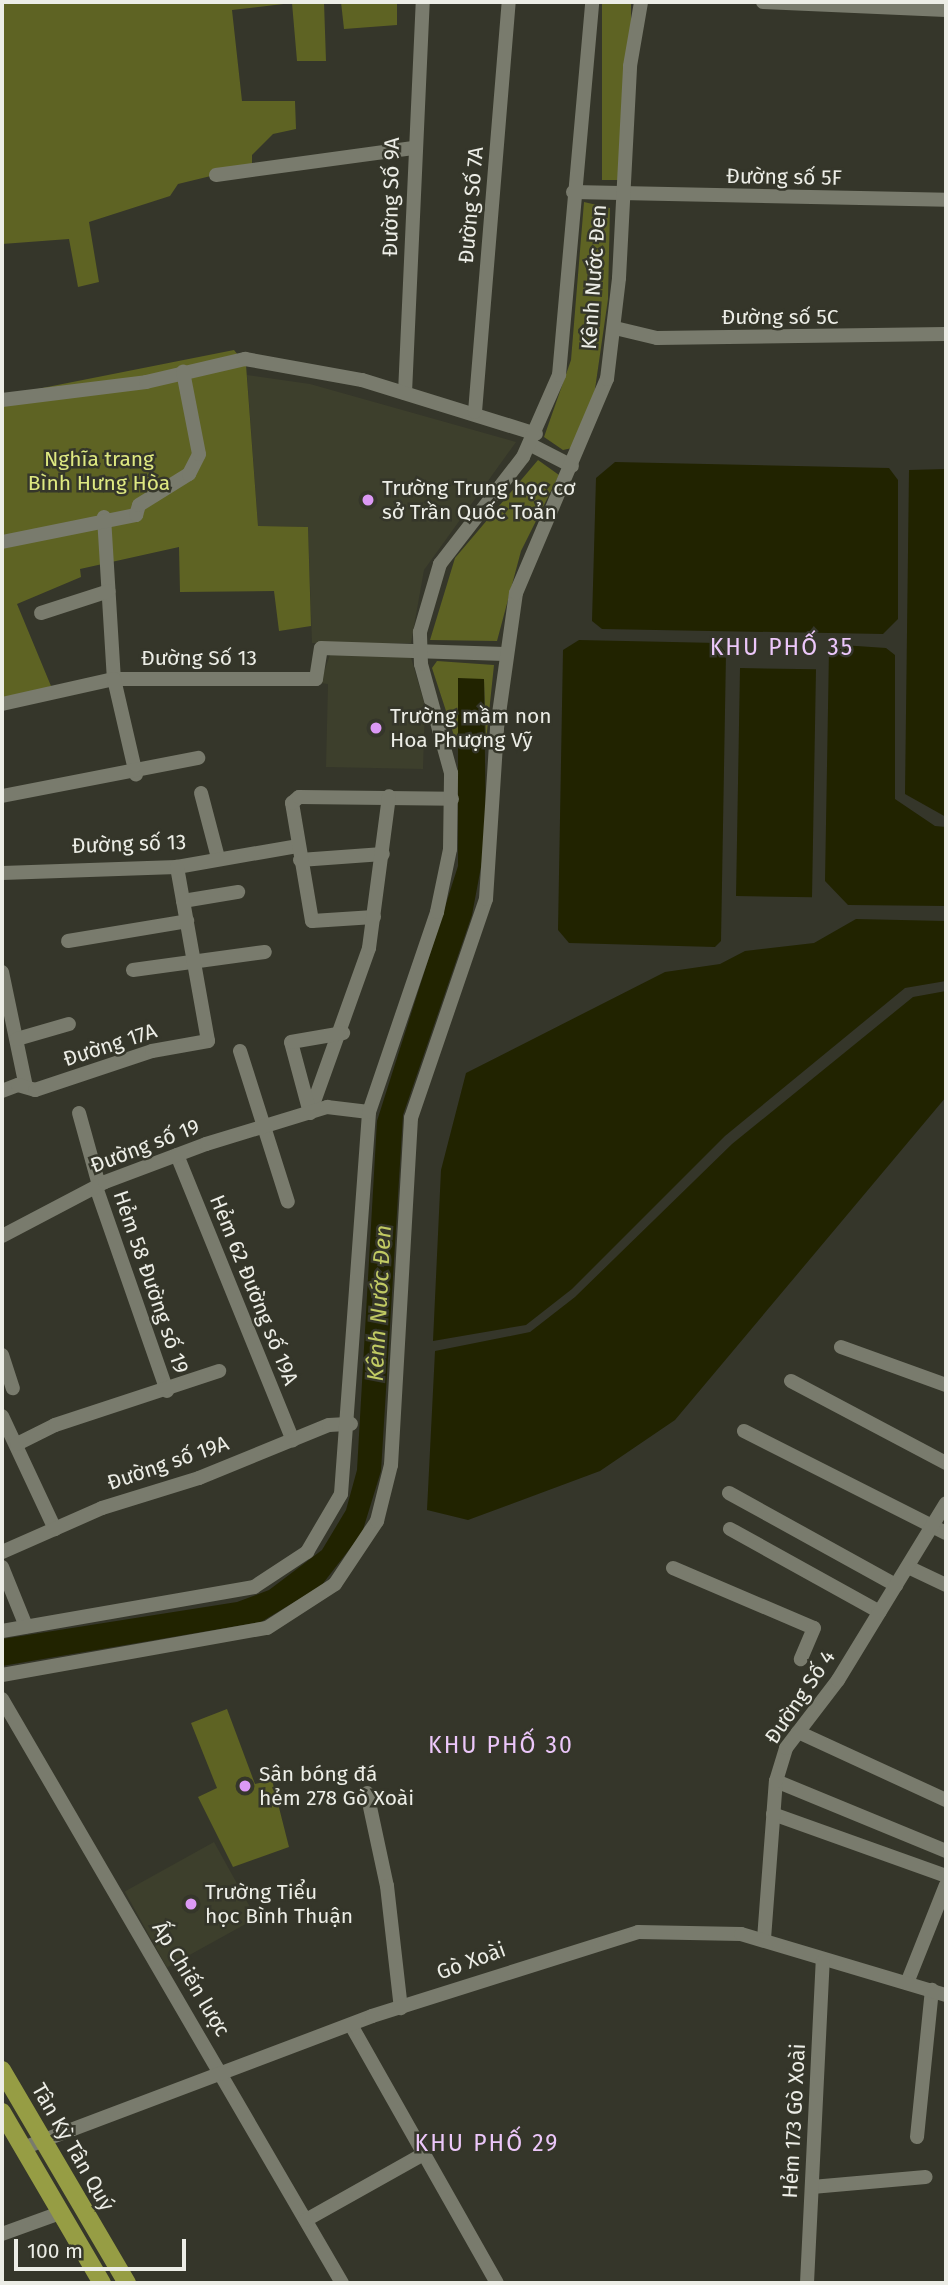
<!DOCTYPE html>
<meta charset="utf-8">
<style>
body{margin:0}
#map{position:relative;width:948px;height:2285px;overflow:hidden;background:#35362a;font-family:"Fira Sans",sans-serif}
div>[style]{position:absolute}
.built>*{inset:0;background:#3d3f2c;transform-origin:0 0}
.green>*{inset:0;background:#5e6323;transform-origin:0 0}
.water>*{inset:0;background:#212300;transform-origin:0 0}
.minor>*{height:14px;margin:-7px;padding:0 7px;transform-origin:7px;border-radius:7px;background:#797b6d}
.major>*{height:18px;margin:-9px;padding:0 9px;transform-origin:9px;border-radius:9px;background:#969d44}
.dots>*{width:19px;height:19px;translate:-50% -50%;box-sizing:border-box;border:4px solid #35362a;border-radius:50%}
span{translate:-50% -50%;white-space:nowrap;text-align:center;line-height:1.15;-webkit-text-stroke:5px #35362a;paint-order:stroke}
.street-label{font-size:21px;color:#ecede6}
.park-label{font-size:21px;color:#dee881}
.poi-label{font-size:21px;color:#ecede6}
.left{translate:0 -50%;text-align:left}
.neighbourhood-label{font-size:23px;color:#ecc7fa;letter-spacing:2px}
.water-label{font-size:23px;color:#c1ca63;font-style:italic}
.frame{position:absolute;inset:0;border:4px solid #ecede6;pointer-events:none}
.scale{position:absolute;left:14px;top:2239px;width:172px;height:32px;box-sizing:border-box;border:4px solid #ecede6;border-top:0;padding-left:9px;font-size:21px;line-height:24px;white-space:nowrap;color:#ecede6;-webkit-text-stroke:5px #35362a;paint-order:stroke}
</style>
<div id="map">
<div class="built">
<i style="clip-path:polygon(247px 375px,310px 384px,516px 442px,424px 570px,411px 643px,312px 643px,308px 527px,258px 526px)"></i>
<i style="clip-path:polygon(410px 654px,425px 706px,423px 769px,326px 767px,328px 684px,320px 683px,330px 655px)"></i>
<i style="left:214px;top:1842px;width:87px;height:102px;rotate:61deg"></i>
</div>
<div class="green">
<i style="clip-path:polygon(2px 2px,324px 2px,326px 61px,297px 61px,292px 3px,232px 10px,242px 101px,295px 101px,296px 129px,273px 134px,252px 155px,252px 166px,178px 184px,170px 196px,89px 222px,99px 282px,78px 287px,69px 239px,2px 244px)"></i>
<i style="clip-path:polygon(341px 2px,397px 2px,397px 25px,344px 29px)"></i>
<i style="left:602px;top:2px;width:29px;height:178px"></i>
<i style="clip-path:polygon(584px 202px,610px 208px,608px 299px,594px 396px,572px 448px,563px 450px,544px 437px,571px 360px)"></i>
<i style="clip-path:polygon(234px 350px,246px 365px,258px 526px,308px 527px,311px 626px,279px 631px,274px 591px,180px 592px,179px 547px,80px 569px,81px 577px,17px 604px,51px 686px,2px 704px,2px 396px)"></i>
<i style="clip-path:polygon(538px 460px,559px 475px,521px 551px,497px 641px,430px 640px,455px 558px)"></i>
<i style="clip-path:polygon(437px 661px,494px 665px,486px 741px,484px 679px,458px 679px,460px 754px,432px 668px)"></i>
<i style="clip-path:polygon(227px 1709px,255px 1784px,272px 1780px,289px 1847px,233px 1867px,198px 1797px,217px 1788px,191px 1723px)"></i>
</div>
<div class="water">
<i style="clip-path:polygon(615px 462px,889px 468px,898px 480px,898px 619px,883px 634px,602px 629px,592px 621px,596px 478px)"></i>
<i style="clip-path:polygon(946px 469px,946px 817px,905px 794px,909px 470px)"></i>
<i style="clip-path:polygon(579px 640px,718px 643px,726px 653px,721px 941px,715px 947px,569px 943px,558px 930px,563px 650px)"></i>
<i style="clip-path:polygon(842px 645px,886px 648px,895px 655px,895px 799px,935px 826px,946px 827px,946px 906px,848px 905px,825px 881px,829px 649px)"></i>
<i style="left:740px;top:668px;width:76px;height:228px;rotate:1deg"></i>
<i style="clip-path:polygon(458px 678px,484px 679px,486px 840px,472px 915px,403px 1115px,381px 1471px,362px 1533px,321px 1586px,261px 1622px,2px 1666px,2px 1639px,237px 1602px,269px 1590px,322px 1550px,346px 1510px,357px 1470px,377px 1121px,458px 866px)"></i>
<i style="clip-path:polygon(856px 919px,946px 921px,946px 981px,905px 988px,725px 1136px,572px 1289px,526px 1325px,433px 1341px,441px 1170px,466px 1073px,665px 972px,720px 964px,745px 951px,814px 943px)"></i>
<i style="clip-path:polygon(946px 991px,946px 1097px,675px 1420px,600px 1471px,468px 1520px,427px 1510px,435px 1351px,530px 1332px,575px 1297px,732px 1144px,913px 997px)"></i>
</div>
<div class="minor">
<i style="left:763px;top:2px;width:183px;rotate:2.5deg"></i>
<i style="left:216px;top:175px;width:199px;rotate:-7.8deg"></i>
<i style="left:573px;top:192px;width:373px;rotate:1.2deg"></i>
<i style="left:615px;top:328px;width:43px;rotate:13.4deg"></i>
<i style="left:657px;top:338px;width:289px;rotate:-0.8deg"></i>
<i style="left:405px;top:393px;width:391px;rotate:-87.4deg"></i>
<i style="left:2px;top:400px;width:145px;rotate:-7.1deg"></i>
<i style="left:146px;top:382px;width:102px;rotate:-13.1deg"></i>
<i style="left:245px;top:359px;width:119px;rotate:10.2deg"></i>
<i style="left:362px;top:380px;width:182px;rotate:17.2deg"></i>
<i style="left:475px;top:412px;width:411px;rotate:-85.3deg"></i>
<i style="left:531px;top:445px;width:46px;rotate:27.1deg"></i>
<i style="left:104px;top:517px;width:162px;rotate:86.5deg"></i>
<i style="left:114px;top:679px;width:202px"></i>
<i style="left:316px;top:679px;width:31px;rotate:-81deg"></i>
<i style="left:321px;top:648px;width:184px;rotate:1.9deg"></i>
<i style="left:2px;top:542px;width:137px;rotate:-11.4deg"></i>
<i style="left:136px;top:515px;width:10px;rotate:-73deg"></i>
<i style="left:139px;top:505px;width:59px;rotate:-31.8deg"></i>
<i style="left:189px;top:474px;width:22px;rotate:-63deg"></i>
<i style="left:199px;top:454px;width:84px;rotate:-101deg"></i>
<i style="left:41px;top:613px;width:71px;rotate:-17.9deg"></i>
<i style="left:2px;top:704px;width:115px;rotate:-12.6deg"></i>
<i style="left:114px;top:679px;width:98px;rotate:77deg"></i>
<i style="left:201px;top:793px;width:67px;rotate:75.3deg"></i>
<i style="left:2px;top:796px;width:200px;rotate:-11deg"></i>
<i style="left:300px;top:860px;width:83px;rotate:-4.1deg"></i>
<i style="left:2px;top:873px;width:175px;rotate:-2deg"></i>
<i style="left:177px;top:867px;width:122px;rotate:-9.9deg"></i>
<i style="left:183px;top:901px;width:56px;rotate:-9.3deg"></i>
<i style="left:374px;top:917px;width:62px;rotate:176.3deg"></i>
<i style="left:312px;top:921px;width:120px;rotate:-99.6deg"></i>
<i style="left:292px;top:803px;width:9px;rotate:-41deg"></i>
<i style="left:299px;top:797px;width:153px;rotate:0.7deg"></i>
<i style="left:68px;top:941px;width:121px;rotate:-9.5deg"></i>
<i style="left:133px;top:970px;width:133px;rotate:-7.8deg"></i>
<i style="left:2px;top:972px;width:117px;rotate:78.2deg"></i>
<i style="left:17px;top:1039px;width:54px;rotate:-16.1deg"></i>
<i style="left:240px;top:1051px;width:158px;rotate:72.4deg"></i>
<i style="left:2px;top:1091px;width:17px;rotate:-21deg"></i>
<i style="left:18px;top:1085px;width:18px;rotate:16deg"></i>
<i style="left:35px;top:1090px;width:123px;rotate:-18.4deg"></i>
<i style="left:152px;top:1051px;width:57px;rotate:-10.1deg"></i>
<i style="left:208px;top:1041px;width:177px;rotate:-100.1deg"></i>
<i style="left:79px;top:1113px;width:75px;rotate:74.5deg"></i>
<i style="left:310px;top:1113px;width:175px;rotate:-70.3deg"></i>
<i style="left:369px;top:948px;width:153px;rotate:-82.5deg"></i>
<i style="left:310px;top:1113px;width:73px;rotate:-105deg"></i>
<i style="left:291px;top:1042px;width:53px;rotate:-9.8deg"></i>
<i style="left:177px;top:1155px;width:308px;rotate:67.9deg"></i>
<i style="left:96px;top:1187px;width:216px;rotate:70.8deg"></i>
<i style="left:2px;top:1236px;width:116px;rotate:-27.7deg"></i>
<i style="left:105px;top:1182px;width:108px;rotate:-20.6deg"></i>
<i style="left:206px;top:1144px;width:127px;rotate:-17deg"></i>
<i style="left:327px;top:1107px;width:42px;rotate:6.8deg"></i>
<i style="left:841px;top:1347px;width:112px;rotate:19.9deg"></i>
<i style="left:2px;top:1355px;width:35px;rotate:72deg"></i>
<i style="left:791px;top:1381px;width:175px;rotate:27.9deg"></i>
<i style="left:2px;top:1416px;width:125px;rotate:64.9deg"></i>
<i style="left:744px;top:1431px;width:226px;rotate:26.8deg"></i>
<i style="left:17px;top:1444px;width:42px;rotate:-26.6deg"></i>
<i style="left:55px;top:1425px;width:173px;rotate:-18.2deg"></i>
<i style="left:729px;top:1493px;width:191px;rotate:28.9deg"></i>
<i style="left:730px;top:1529px;width:171px;rotate:29deg"></i>
<i style="left:2px;top:1552px;width:109px;rotate:-23.7deg"></i>
<i style="left:102px;top:1508px;width:102px;rotate:-17.2deg"></i>
<i style="left:199px;top:1478px;width:140px;rotate:-22.2deg"></i>
<i style="left:329px;top:1425px;width:22px;rotate:-3deg"></i>
<i style="left:2px;top:1567px;width:64px;rotate:67.9deg"></i>
<i style="left:908px;top:1567px;width:42px;rotate:25.3deg"></i>
<i style="left:673px;top:1568px;width:153px;rotate:23.1deg"></i>
<i style="left:814px;top:1628px;width:34px;rotate:113deg"></i>
<i style="left:2px;top:1631px;width:256px;rotate:-9.9deg"></i>
<i style="left:254px;top:1587px;width:64px;rotate:-33.4deg"></i>
<i style="left:307px;top:1552px;width:67px;rotate:-59.6deg"></i>
<i style="left:341px;top:1494px;width:383px;rotate:-85.8deg"></i>
<i style="left:369px;top:1112px;width:211px;rotate:-71.2deg"></i>
<i style="left:437px;top:912px;width:64px;rotate:-78.3deg"></i>
<i style="left:450px;top:849px;width:76px;rotate:-89.2deg"></i>
<i style="left:451px;top:773px;width:113px;rotate:-105.4deg"></i>
<i style="left:421px;top:664px;width:32px;rotate:-92deg"></i>
<i style="left:420px;top:632px;width:71px;rotate:-73.6deg"></i>
<i style="left:440px;top:564px;width:135px;rotate:-52.2deg"></i>
<i style="left:523px;top:457px;width:90px;rotate:-66.3deg"></i>
<i style="left:559px;top:375px;width:374px;rotate:-84.9deg"></i>
<i style="left:2px;top:1675px;width:269px;rotate:-10.1deg"></i>
<i style="left:267px;top:1628px;width:81px;rotate:-32.9deg"></i>
<i style="left:335px;top:1584px;width:76px;rotate:-56.3deg"></i>
<i style="left:377px;top:1521px;width:58px;rotate:-76deg"></i>
<i style="left:391px;top:1465px;width:348px;rotate:-86.7deg"></i>
<i style="left:411px;top:1118px;width:231px;rotate:-71.1deg"></i>
<i style="left:486px;top:899px;width:171px;rotate:-86.3deg"></i>
<i style="left:497px;top:728px;width:136px;rotate:-82deg"></i>
<i style="left:516px;top:593px;width:233px;rotate:-67deg"></i>
<i style="left:607px;top:379px;width:102px;rotate:-83.2deg"></i>
<i style="left:619px;top:278px;width:212px;rotate:-87deg"></i>
<i style="left:630px;top:66px;width:65px;rotate:-80.2deg"></i>
<i style="left:2px;top:1699px;width:676px;rotate:59.79deg"></i>
<i style="left:798px;top:1732px;width:163px;rotate:24.7deg"></i>
<i style="left:776px;top:1781px;width:184px;rotate:22.4deg"></i>
<i style="left:367px;top:1793px;width:95px;rotate:77.9deg"></i>
<i style="left:387px;top:1886px;width:123px;rotate:83.5deg"></i>
<i style="left:773px;top:1814px;width:184px;rotate:19.7deg"></i>
<i style="left:764px;top:1939px;width:158px;rotate:-85.7deg"></i>
<i style="left:776px;top:1781px;width:34px;rotate:-73deg"></i>
<i style="left:786px;top:1748px;width:86px;rotate:-52.6deg"></i>
<i style="left:838px;top:1680px;width:207px;rotate:-58.6deg"></i>
<i style="left:907px;top:1983px;width:105px;rotate:-68.3deg"></i>
<i style="left:351px;top:2025px;width:296px;rotate:60.5deg"></i>
<i style="left:917px;top:2137px;width:148px;rotate:-84.2deg"></i>
<i style="left:23px;top:2148px;width:373px;rotate:-20.7deg"></i>
<i style="left:372px;top:2016px;width:279px;rotate:-17.5deg"></i>
<i style="left:638px;top:1932px;width:103px;rotate:1.1deg"></i>
<i style="left:741px;top:1934px;width:214px;rotate:16.6deg"></i>
<i style="left:812px;top:2187px;width:114px;rotate:-5deg"></i>
<i style="left:306px;top:2220px;width:131px;rotate:-29.3deg"></i>
<i style="left:2px;top:2234px;width:62px;rotate:-19.9deg"></i>
<i style="left:807px;top:2283px;width:322px;rotate:-87.2deg"></i>
</div>
<div class="major">
<i style="left:2px;top:2070px;width:247px;rotate:59.6deg"></i>
<i style="left:2px;top:2112px;width:198px;rotate:59.7deg"></i>
</div>
<div class="dots">
<i style="left:368px;top:500px;background:#dc99f5"></i>
<i style="left:376px;top:728px;background:#dc99f5"></i>
<i style="left:245px;top:1786px;background:#dc99f5"></i>
<i style="left:191px;top:1904px;background:#dc99f5"></i>
</div>
<div class="street-label">
<span style="left:784px;top:177px;rotate:1deg">Đường số 5F</span>
<span style="left:391px;top:197px;rotate:-89deg">Đường Số 9A</span>
<span style="left:471px;top:205px;rotate:-85deg">Đường Số 7A</span>
<span style="left:594px;top:277px;rotate:-86deg">Kênh Nước Đen</span>
<span style="left:780px;top:317px">Đường số 5C</span>
<span style="left:199px;top:658px">Đường Số 13</span>
<span style="left:129px;top:844px;rotate:-2deg">Đường số 13</span>
<span style="left:110px;top:1045px;rotate:-18deg">Đường 17A</span>
<span style="left:145px;top:1146px;rotate:-21deg">Đường số 19</span>
<span style="left:151px;top:1282px;rotate:71deg">Hẻm 58 Đường số 19</span>
<span style="left:254px;top:1290px;rotate:68deg">Hẻm 62 Đường số 19A</span>
<span style="left:168px;top:1463px;rotate:-19deg">Đường số 19A</span>
<span style="left:800px;top:1697px;rotate:-56deg">Đường Số 4</span>
<span style="left:471px;top:1961px;rotate:-20deg">Gò Xoài</span>
<span style="left:191px;top:1979px;rotate:59deg">Ấp Chiến lược</span>
<span style="left:794px;top:2121px;rotate:-87deg">Hẻm 173 Gò Xoài</span>
<span style="left:73px;top:2147px;rotate:60deg">Tân Kỳ Tân Quý</span>
</div>
<div class="park-label">
<span style="left:99px;top:471px">Nghĩa trang<br>Bình Hưng Hòa</span>
</div>
<div class="poi-label">
<span class="left" style="left:382px;top:500px">Trường Trung học cơ<br>sở Trần Quốc Toản</span>
<span class="left" style="left:390px;top:728px">Trường mầm non<br>Hoa Phượng Vỹ</span>
<span class="left" style="left:259px;top:1786px">Sân bóng đá<br>hẻm 278 Gò Xoài</span>
<span class="left" style="left:205px;top:1904px">Trường Tiểu<br>học Bình Thuận</span>
</div>
<div class="neighbourhood-label">
<span style="left:782px;top:647px">KHU PHỐ 35</span>
<span style="left:501px;top:1745px">KHU PHỐ 30</span>
<span style="left:487px;top:2143px">KHU PHỐ 29</span>
</div>
<div class="water-label">
<span style="left:379px;top:1303px;rotate:-87deg">Kênh Nước Đen</span>
</div>
<div class="frame"></div>
<div class="scale">100 m</div>
</div>
